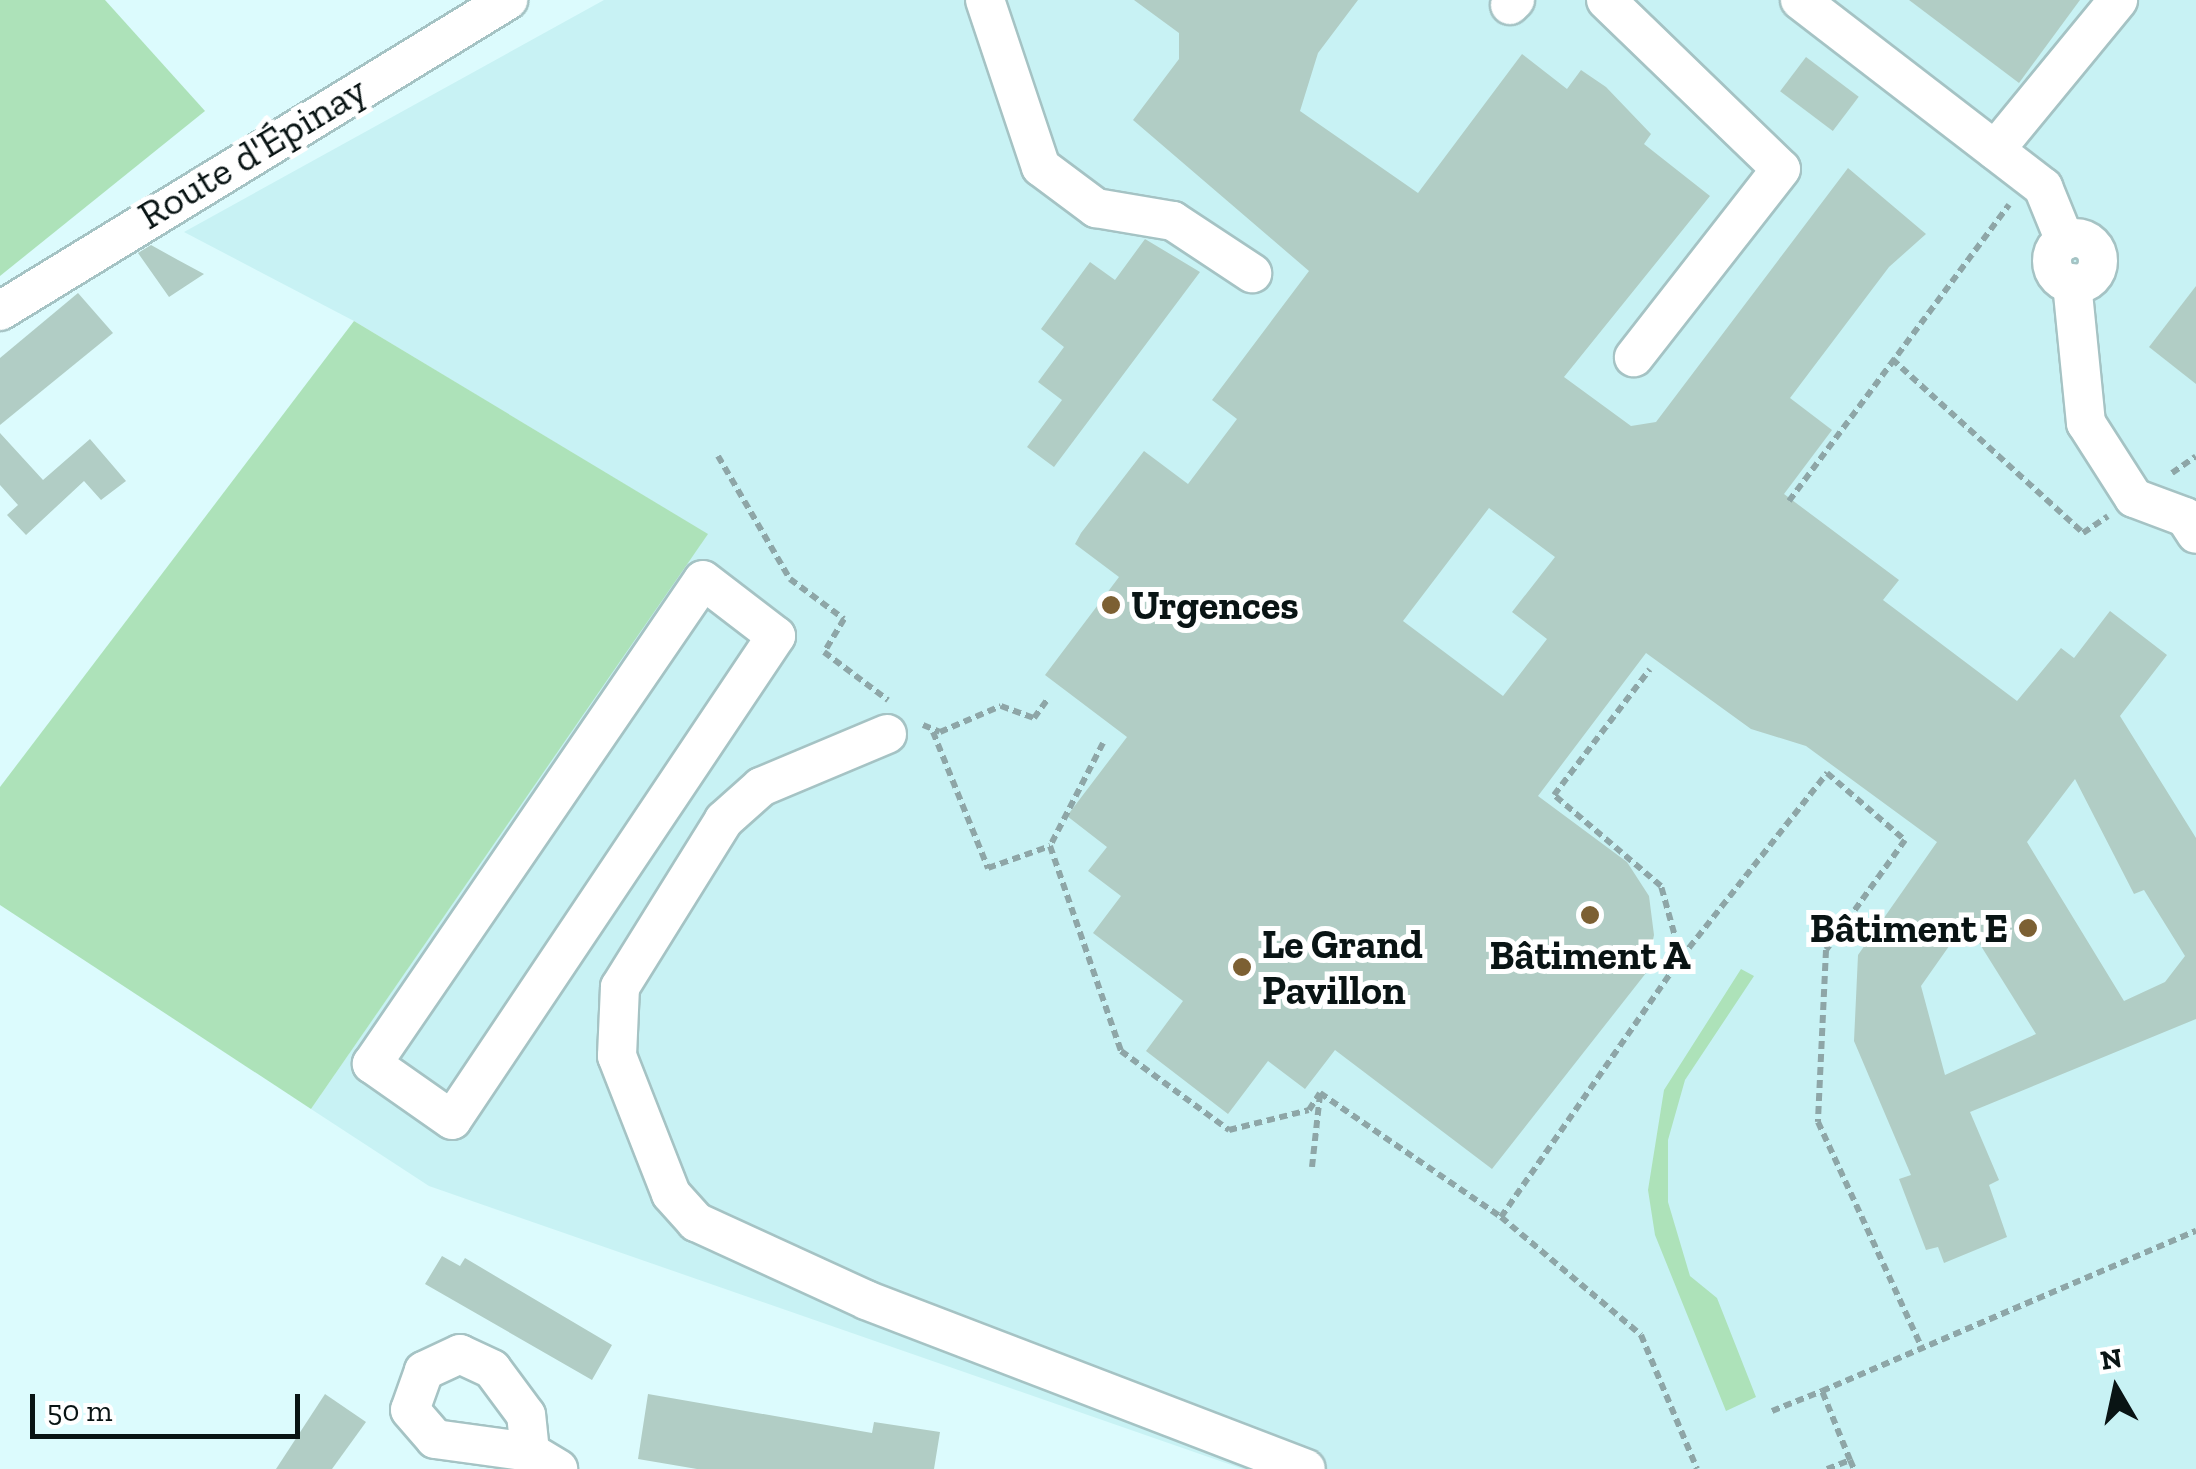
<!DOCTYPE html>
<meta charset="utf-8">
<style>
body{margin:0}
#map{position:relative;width:2196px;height:1469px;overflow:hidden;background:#dcfbfd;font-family:"Zilla Slab",serif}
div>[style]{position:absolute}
.built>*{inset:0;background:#c8f2f4}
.green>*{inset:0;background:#ade2b9}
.building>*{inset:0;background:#b1cdc5;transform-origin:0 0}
.path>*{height:6px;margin-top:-3px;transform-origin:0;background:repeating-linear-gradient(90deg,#8ea6a7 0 8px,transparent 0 13px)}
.roads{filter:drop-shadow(2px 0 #a5c3c4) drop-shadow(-2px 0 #a5c3c4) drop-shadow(0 2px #a5c3c4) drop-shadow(0 -2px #a5c3c4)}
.minor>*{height:38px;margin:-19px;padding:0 19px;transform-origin:19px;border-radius:19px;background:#fff}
.minor>.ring{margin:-19px;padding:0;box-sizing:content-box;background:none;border:38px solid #fff;border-radius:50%}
.dots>*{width:28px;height:28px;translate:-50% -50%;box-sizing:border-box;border:5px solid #fff;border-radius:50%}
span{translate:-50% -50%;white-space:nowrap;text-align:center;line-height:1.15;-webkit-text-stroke:10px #fff;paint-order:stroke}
.street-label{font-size:40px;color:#091414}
.poi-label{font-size:40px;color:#091414;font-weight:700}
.left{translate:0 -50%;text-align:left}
.right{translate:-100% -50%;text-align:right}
.north{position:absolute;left:2066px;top:1339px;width:100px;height:100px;-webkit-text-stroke:8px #fff;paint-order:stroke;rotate:351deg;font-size:28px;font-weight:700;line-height:40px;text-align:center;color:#091414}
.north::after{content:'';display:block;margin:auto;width:35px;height:45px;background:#091414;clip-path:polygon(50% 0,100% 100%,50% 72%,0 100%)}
.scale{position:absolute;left:30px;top:1394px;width:270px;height:45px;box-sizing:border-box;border:5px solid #091414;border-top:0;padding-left:12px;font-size:30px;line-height:35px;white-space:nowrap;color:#091414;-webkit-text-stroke:8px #fff;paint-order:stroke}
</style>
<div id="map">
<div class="built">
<i style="clip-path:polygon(604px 0,2196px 0,2196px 1469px,1243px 1469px,429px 1186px,311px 1109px,707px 534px,354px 321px,184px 232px)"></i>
</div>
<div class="green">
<i style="clip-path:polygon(0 0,105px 0,205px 111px,0 276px)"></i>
<i style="clip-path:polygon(354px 321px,708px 534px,311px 1109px,0 905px,0 787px)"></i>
<i style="clip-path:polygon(1741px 969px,1754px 976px,1685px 1080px,1668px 1140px,1668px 1202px,1690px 1276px,1717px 1298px,1756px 1397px,1726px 1411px,1655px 1235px,1648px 1190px,1664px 1090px)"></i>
</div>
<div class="building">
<i style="clip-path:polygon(evenodd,1134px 0,1358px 0,1318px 53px,1300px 111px,1418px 193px,1522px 54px,1567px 89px,1581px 70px,1606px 87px,1651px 134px,1644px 144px,1710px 196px,1564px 377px,1631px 426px,1656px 422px,1848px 168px,1926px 234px,1889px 267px,1790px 398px,1832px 430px,1784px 494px,1899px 580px,1883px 600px,2017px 701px,2061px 648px,2074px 658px,2110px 611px,2167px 655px,2120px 716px,2196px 838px,2196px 1019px,1970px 1112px,1999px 1180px,1989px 1185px,2007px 1237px,1944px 1263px,1938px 1247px,1926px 1250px,1899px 1179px,1911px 1175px,1854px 1041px,1858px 955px,1937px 842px,1806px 746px,1751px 729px,1646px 653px,1538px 796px,1627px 862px,1649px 896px,1654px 935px,1646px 973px,1492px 1169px,1335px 1050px,1305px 1089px,1268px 1061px,1228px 1114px,1146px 1051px,1183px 1001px,1093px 933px,1121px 896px,1088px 871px,1107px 847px,1067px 816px,1127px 737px,1045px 675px,1119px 577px,1075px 544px,1081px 533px,1144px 451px,1188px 484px,1237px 419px,1212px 400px,1309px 271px,1133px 120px,1179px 59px,1179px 33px,1134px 0,1489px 508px,1555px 557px,1512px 612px,1547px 639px,1503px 696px,1403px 621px,1489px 508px,1134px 0,2075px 779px,2134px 894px,2144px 890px,2185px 956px,2165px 982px,2124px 1001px,2027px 842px,2075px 779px,1134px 0,1966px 922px,2036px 1034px,1945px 1075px,1921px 986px,1966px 922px)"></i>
<i style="clip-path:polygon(1909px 0,2080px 0,2019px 83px)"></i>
<i style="left:1806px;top:57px;width:66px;height:43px;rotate:37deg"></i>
<i style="clip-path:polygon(1145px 239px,1200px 272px,1054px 467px,1027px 447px,1062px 400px,1038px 382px,1064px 347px,1041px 329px,1090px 262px,1115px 280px)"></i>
<i style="clip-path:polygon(151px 245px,178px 260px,204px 274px,169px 297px,138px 253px)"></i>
<i style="clip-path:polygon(2196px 286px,2196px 384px,2149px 347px)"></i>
<i style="clip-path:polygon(78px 293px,113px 333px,0 425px,0 358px)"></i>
<i style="clip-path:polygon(0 433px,43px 480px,90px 439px,126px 481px,101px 500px,84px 481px,26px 535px,7px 515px,18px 505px,0 485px)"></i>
<i style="clip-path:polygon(442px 1256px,460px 1266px,465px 1258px,612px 1345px,592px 1380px,425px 1284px)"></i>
<i style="clip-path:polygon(325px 1394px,366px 1422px,332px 1469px,276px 1469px)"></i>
<i style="clip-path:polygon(648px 1394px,872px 1433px,874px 1422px,940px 1432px,934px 1469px,697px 1469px,638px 1459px)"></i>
</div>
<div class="path">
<i style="left:1892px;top:359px;width:258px;rotate:42.3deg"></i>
<i style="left:2083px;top:533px;width:30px;rotate:-34deg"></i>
<i style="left:718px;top:456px;width:143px;rotate:59.7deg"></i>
<i style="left:790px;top:579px;width:67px;rotate:36.5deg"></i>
<i style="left:844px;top:619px;width:39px;rotate:121deg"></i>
<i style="left:824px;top:652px;width:80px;rotate:36.9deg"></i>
<i style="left:2172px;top:473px;width:29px;rotate:-35deg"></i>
<i style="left:1789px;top:501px;width:369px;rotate:-53.4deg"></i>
<i style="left:923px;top:725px;width:18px;rotate:22deg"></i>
<i style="left:940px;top:732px;width:66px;rotate:-23.1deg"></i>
<i style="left:1001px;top:706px;width:35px;rotate:20deg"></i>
<i style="left:1034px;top:718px;width:24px;rotate:-54deg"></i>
<i style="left:933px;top:732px;width:147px;rotate:68deg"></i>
<i style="left:988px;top:868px;width:66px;rotate:-19.5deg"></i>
<i style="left:1103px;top:743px;width:116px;rotate:117.2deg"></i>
<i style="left:1050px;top:846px;width:217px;rotate:70.9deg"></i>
<i style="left:1121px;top:1051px;width:134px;rotate:36.2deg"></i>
<i style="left:1229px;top:1130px;width:82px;rotate:-14deg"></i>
<i style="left:1309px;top:1110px;width:20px;rotate:-57deg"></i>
<i style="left:1320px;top:1093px;width:219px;rotate:34.4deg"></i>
<i style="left:1501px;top:1217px;width:183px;rotate:40.1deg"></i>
<i style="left:1641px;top:1335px;width:145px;rotate:67.3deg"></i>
<i style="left:1681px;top:958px;width:236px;rotate:-51.7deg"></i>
<i style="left:1827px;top:773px;width:103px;rotate:40.7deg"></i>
<i style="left:1905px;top:840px;width:135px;rotate:125.7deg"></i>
<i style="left:1826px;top:950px;width:172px;rotate:92.7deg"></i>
<i style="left:1818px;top:1122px;width:249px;rotate:65.3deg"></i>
<i style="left:1312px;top:1167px;width:73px;rotate:-83.7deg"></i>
<i style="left:1501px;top:1217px;width:315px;rotate:-55.2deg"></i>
<i style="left:1681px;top:958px;width:75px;rotate:-105.5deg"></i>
<i style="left:1661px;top:886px;width:140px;rotate:-139.6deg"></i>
<i style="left:1554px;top:795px;width:158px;rotate:-52.7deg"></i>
<i style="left:1772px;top:1411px;width:54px;rotate:-21.8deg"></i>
<i style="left:1850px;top:1460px;width:74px;rotate:-112.1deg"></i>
<i style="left:1822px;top:1391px;width:407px;rotate:-23.2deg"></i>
<i style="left:1827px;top:1469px;width:25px;rotate:-21deg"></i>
<i style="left:1850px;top:1460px;width:10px;rotate:66deg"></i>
</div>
<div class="roads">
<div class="minor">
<i style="left:985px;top:0;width:176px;rotate:71.5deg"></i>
<i style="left:1041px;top:167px;width:69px;rotate:36.7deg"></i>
<i style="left:1096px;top:208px;width:78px;rotate:9.6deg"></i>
<i style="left:1173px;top:221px;width:95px;rotate:33.4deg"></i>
<i style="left:1606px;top:0;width:243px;rotate:44deg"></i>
<i style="left:1781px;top:169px;width:239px;rotate:128deg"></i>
<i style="left:1800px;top:0;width:307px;rotate:37.6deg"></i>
<i style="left:2043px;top:187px;width:58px;rotate:67.8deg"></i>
<i style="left:1510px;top:5px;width:7px;rotate:-45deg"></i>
<i style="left:1995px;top:150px;width:194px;rotate:-50.6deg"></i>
<i class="ring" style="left:2052px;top:238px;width:8px;height:8px"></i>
<i style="left:2072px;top:283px;width:141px;rotate:84.3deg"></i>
<i style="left:2086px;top:423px;width:89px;rotate:57.4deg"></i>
<i style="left:2134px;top:498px;width:54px;rotate:20.4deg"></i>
<i style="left:2185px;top:517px;width:20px;rotate:57deg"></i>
<i style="left:0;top:311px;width:596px;rotate:-31.48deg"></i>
<i style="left:703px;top:580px;width:92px;rotate:37.5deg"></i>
<i style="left:776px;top:636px;width:582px;rotate:123.8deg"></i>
<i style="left:452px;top:1120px;width:98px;rotate:-145deg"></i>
<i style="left:372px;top:1064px;width:586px;rotate:-55.63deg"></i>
<i style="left:887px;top:734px;width:137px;rotate:157.2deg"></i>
<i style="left:761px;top:787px;width:50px;rotate:138.3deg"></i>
<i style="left:724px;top:820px;width:197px;rotate:121.9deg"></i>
<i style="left:620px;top:987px;width:69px;rotate:92.5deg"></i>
<i style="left:617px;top:1056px;width:148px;rotate:68.6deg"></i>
<i style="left:671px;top:1194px;width:38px;rotate:48deg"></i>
<i style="left:696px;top:1222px;width:187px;rotate:24.6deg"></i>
<i style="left:866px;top:1300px;width:471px;rotate:21deg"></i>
<i style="left:530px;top:1452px;width:37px;rotate:-96deg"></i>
<i style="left:526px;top:1415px;width:57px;rotate:-126.5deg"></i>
<i style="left:492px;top:1369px;width:35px;rotate:-155deg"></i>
<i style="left:460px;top:1354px;width:40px;rotate:155deg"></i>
<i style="left:424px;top:1371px;width:41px;rotate:109.7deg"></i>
<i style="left:410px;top:1410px;width:38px;rotate:49deg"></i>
<i style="left:435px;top:1439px;width:96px;rotate:7.8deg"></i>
<i style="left:530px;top:1452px;width:33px;rotate:31deg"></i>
</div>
</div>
<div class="dots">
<i style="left:1111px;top:605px;background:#7c6033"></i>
<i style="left:1590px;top:915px;background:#7c6033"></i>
<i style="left:2028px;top:928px;background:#7c6033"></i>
<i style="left:1242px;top:967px;background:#7c6033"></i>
</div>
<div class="street-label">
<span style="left:252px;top:152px;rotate:-31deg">Route d'Épinay</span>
</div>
<div class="poi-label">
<span class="left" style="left:1131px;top:605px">Urgences</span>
<span class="right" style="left:2008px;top:928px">Bâtiment E</span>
<span class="left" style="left:1262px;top:967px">Le Grand<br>Pavillon</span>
<span style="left:1590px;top:955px">Bâtiment A</span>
</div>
<div class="north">N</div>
<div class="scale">50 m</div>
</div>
